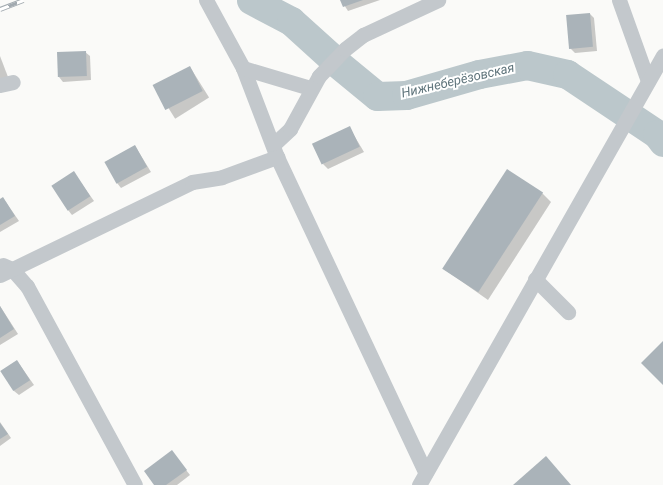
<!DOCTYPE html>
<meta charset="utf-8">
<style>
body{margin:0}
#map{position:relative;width:663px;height:485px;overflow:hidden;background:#fafaf8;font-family:Roboto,sans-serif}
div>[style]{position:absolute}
.shadow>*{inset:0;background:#0003;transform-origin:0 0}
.river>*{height:29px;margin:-14.5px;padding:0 14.5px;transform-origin:14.5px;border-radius:14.5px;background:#bbc7cb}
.building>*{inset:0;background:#aab3b9;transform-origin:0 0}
.minor>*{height:15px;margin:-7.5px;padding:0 7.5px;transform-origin:7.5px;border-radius:7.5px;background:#c3c8cc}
.rail>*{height:4.5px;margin-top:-2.25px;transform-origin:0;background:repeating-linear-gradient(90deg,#fff 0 9px,#a2aab0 0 18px);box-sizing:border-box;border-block:1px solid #a2aab0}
span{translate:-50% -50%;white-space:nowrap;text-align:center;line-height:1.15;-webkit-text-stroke:4px #fff;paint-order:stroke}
.water-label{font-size:13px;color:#60757c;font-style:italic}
</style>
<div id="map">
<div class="shadow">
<i style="clip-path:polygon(341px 0,380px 0,348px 11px)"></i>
<i style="clip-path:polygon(590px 14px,594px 18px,597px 51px,575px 53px,570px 48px)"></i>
<i style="clip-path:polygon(85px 52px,90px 56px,91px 80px,63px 82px,59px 77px)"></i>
<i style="clip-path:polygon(0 56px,8px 77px,0 81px)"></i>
<i style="left:190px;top:67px;width:36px;height:40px;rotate:58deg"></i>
<i style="clip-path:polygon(349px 127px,364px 152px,328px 169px,323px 164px)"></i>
<i style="clip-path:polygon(135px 146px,151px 172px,121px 188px,117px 183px)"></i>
<i style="clip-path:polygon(74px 173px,94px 201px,72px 215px,68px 210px)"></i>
<i style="clip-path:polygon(542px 193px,551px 202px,488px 300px,444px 269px)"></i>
<i style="clip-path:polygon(3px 198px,19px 221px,0 232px,0 200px)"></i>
<i style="clip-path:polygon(0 306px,18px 334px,0 345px)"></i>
<i style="clip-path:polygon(17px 361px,34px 385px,19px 395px,14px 391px)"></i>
<i style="clip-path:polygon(0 422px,11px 438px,0 446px)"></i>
<i style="clip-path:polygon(172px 452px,190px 475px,177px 485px,155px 485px)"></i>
</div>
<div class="river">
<i style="left:251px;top:0;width:45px;rotate:27.7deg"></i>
<i style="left:291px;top:21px;width:55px;rotate:42.1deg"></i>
<i style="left:338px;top:64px;width:50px;rotate:39.4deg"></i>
<i style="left:377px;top:96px;width:29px;rotate:-2deg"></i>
<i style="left:406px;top:95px;width:76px;rotate:-16deg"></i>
<i style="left:479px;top:74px;width:49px;rotate:-10.6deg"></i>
<i style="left:527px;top:65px;width:41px;rotate:12.7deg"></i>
<i style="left:567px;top:74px;width:108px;rotate:33.7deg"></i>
<i style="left:657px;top:134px;width:10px;rotate:53deg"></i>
</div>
<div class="building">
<i style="clip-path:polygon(340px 0,363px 0,343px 7px)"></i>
<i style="left:590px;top:13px;width:34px;height:24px;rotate:85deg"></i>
<i style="left:86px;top:51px;width:25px;height:29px;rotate:88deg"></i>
<i style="left:190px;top:66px;width:28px;height:42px;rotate:63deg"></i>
<i style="left:350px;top:126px;width:23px;height:42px;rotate:65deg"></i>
<i style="left:135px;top:145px;width:25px;height:35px;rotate:61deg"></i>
<i style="left:507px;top:169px;width:43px;height:119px;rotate:33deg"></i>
<i style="left:74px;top:171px;width:30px;height:27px;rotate:57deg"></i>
<i style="clip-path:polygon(3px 197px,15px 216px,0 225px,0 199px)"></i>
<i style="clip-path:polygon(0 306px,14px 329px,0 338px)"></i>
<i style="clip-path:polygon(663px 341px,663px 385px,641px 363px)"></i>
<i style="left:17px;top:360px;width:24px;height:20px;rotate:57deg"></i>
<i style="clip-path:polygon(0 423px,8px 434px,0 439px)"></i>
<i style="clip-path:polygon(172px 450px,187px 470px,166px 485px,154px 485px,144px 471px)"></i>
<i style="clip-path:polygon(546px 456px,571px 485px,513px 485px)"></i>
</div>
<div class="minor">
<i style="left:206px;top:0;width:77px;rotate:61.4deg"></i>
<i style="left:243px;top:68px;width:95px;rotate:69.1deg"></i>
<i style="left:277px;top:157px;width:349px;rotate:64.8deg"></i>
<i style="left:619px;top:0;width:86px;rotate:70.3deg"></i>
<i style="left:243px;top:68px;width:70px;rotate:16.6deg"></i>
<i style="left:0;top:85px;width:13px;rotate:-13deg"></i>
<i style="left:274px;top:144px;width:22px;rotate:-43deg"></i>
<i style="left:290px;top:129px;width:60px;rotate:-61.3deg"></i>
<i style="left:319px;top:76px;width:37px;rotate:-46deg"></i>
<i style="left:345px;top:49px;width:23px;rotate:-38deg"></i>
<i style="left:363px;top:35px;width:83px;rotate:-25deg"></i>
<i style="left:3px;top:265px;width:10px;rotate:24deg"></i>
<i style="left:12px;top:269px;width:23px;rotate:49deg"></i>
<i style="left:27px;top:286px;width:226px;rotate:61.5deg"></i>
<i style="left:0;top:275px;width:213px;rotate:-25.8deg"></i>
<i style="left:192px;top:182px;width:30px;rotate:-9deg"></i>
<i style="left:222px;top:177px;width:59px;rotate:-20deg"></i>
<i style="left:535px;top:279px;width:47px;rotate:45deg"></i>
<i style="left:419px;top:485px;width:494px;rotate:-60.4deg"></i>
</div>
<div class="rail">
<i style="left:0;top:9px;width:25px;rotate:-21deg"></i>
</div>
<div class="water-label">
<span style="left:458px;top:81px;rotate:-13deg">Нижнеберёзовская</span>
</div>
</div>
